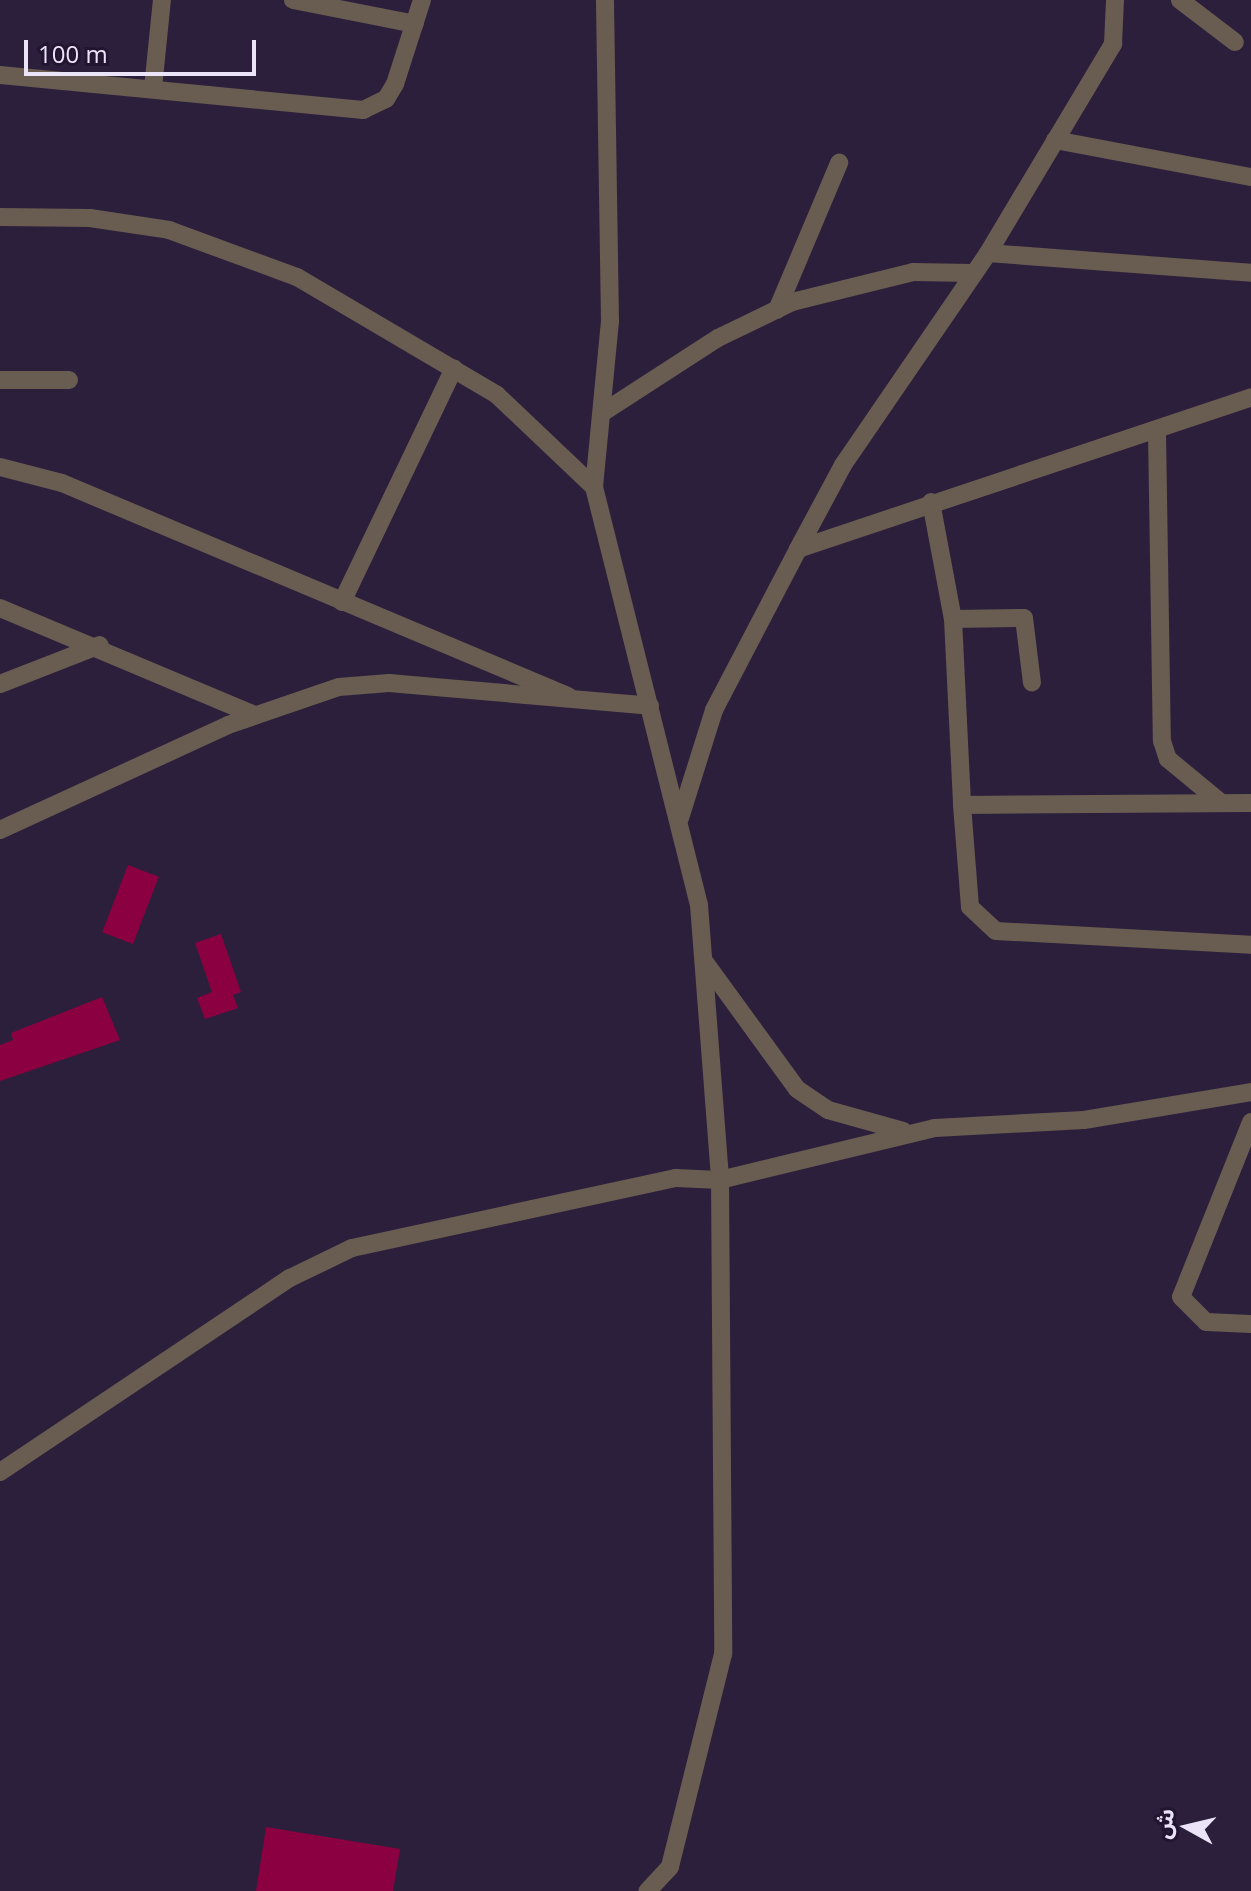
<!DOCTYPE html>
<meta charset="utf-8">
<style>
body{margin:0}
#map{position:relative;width:1251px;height:1891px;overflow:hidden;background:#2c1f3c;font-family:"Open Sans","Noto Sans Arabic",sans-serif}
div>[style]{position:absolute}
.building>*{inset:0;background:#8b0041;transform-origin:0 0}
.minor>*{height:18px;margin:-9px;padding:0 9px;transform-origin:9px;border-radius:9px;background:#695c50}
span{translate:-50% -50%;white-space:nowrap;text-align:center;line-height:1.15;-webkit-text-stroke:7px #221532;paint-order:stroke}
.north{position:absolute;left:1147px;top:1787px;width:80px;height:80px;-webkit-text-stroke:6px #221532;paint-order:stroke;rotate:278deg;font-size:22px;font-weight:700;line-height:32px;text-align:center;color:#ebe3f7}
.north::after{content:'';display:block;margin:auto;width:28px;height:36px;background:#ebe3f7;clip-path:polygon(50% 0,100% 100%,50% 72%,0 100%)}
.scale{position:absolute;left:24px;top:40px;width:232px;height:36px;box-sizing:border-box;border:4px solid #ebe3f7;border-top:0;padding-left:10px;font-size:24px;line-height:28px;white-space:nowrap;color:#ebe3f7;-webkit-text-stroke:6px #221532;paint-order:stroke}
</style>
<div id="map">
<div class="building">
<i style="left:128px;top:865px;width:33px;height:72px;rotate:21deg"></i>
<i style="clip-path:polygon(221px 934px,241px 992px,233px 995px,238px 1008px,205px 1019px,197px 998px,212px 992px,195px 943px)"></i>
<i style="clip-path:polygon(102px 997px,120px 1040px,0 1081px,0 1045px,13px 1040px,11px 1033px)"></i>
<i style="clip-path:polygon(266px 1827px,400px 1849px,393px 1891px,256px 1891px)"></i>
</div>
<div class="minor">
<i style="left:293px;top:0;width:124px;rotate:11.1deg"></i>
<i style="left:1180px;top:0;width:69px;rotate:37.4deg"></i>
<i style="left:0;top:75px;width:365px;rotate:5.5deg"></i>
<i style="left:363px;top:110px;width:25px;rotate:-26deg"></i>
<i style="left:386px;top:99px;width:17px;rotate:-59deg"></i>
<i style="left:395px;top:84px;width:88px;rotate:-72.2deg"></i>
<i style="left:153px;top:88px;width:88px;rotate:-84.2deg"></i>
<i style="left:1055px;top:140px;width:199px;rotate:10.7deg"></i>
<i style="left:0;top:217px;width:90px;rotate:0.6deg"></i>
<i style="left:90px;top:218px;width:80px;rotate:8.6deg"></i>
<i style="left:169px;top:230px;width:136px;rotate:20.2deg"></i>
<i style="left:297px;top:277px;width:232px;rotate:30.5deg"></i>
<i style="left:497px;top:395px;width:134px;rotate:43.5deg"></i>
<i style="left:594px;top:487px;width:431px;rotate:75.9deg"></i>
<i style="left:699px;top:905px;width:276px;rotate:85.6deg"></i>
<i style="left:720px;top:1180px;width:474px;rotate:89.6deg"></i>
<i style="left:723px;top:1654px;width:219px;rotate:104deg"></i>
<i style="left:670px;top:1867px;width:33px;rotate:133deg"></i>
<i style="left:988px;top:253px;width:264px;rotate:4.3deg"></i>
<i style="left:777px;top:310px;width:160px;rotate:-67.1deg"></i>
<i style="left:0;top:380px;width:69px"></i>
<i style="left:602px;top:413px;width:138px;rotate:-32.9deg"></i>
<i style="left:718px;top:338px;width:82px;rotate:-25.9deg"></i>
<i style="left:792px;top:302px;width:125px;rotate:-13.9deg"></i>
<i style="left:913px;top:272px;width:59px;rotate:1deg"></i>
<i style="left:1157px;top:432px;width:309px;rotate:89.1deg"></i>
<i style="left:1162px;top:741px;width:19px;rotate:72deg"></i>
<i style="left:1168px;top:759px;width:66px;rotate:39.5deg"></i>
<i style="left:0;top:467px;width:64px;rotate:14.5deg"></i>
<i style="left:62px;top:483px;width:549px;rotate:22.83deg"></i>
<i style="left:594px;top:487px;width:167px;rotate:-84.5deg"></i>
<i style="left:610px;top:321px;width:321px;rotate:-90.9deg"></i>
<i style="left:931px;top:502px;width:119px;rotate:79.4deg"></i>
<i style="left:953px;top:619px;width:186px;rotate:87.2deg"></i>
<i style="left:962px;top:805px;width:289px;rotate:-0.4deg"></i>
<i style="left:798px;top:549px;width:95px;rotate:-61.8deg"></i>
<i style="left:843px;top:465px;width:257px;rotate:-55.6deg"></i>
<i style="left:988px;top:253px;width:244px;rotate:-59.1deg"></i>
<i style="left:1113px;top:44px;width:44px;rotate:-87.4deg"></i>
<i style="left:342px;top:602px;width:259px;rotate:-64.4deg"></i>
<i style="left:0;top:608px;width:277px;rotate:22.8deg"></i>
<i style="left:953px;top:619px;width:71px;rotate:-0.8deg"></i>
<i style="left:1024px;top:618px;width:65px;rotate:83deg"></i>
<i style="left:0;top:684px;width:107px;rotate:-21.3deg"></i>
<i style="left:962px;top:805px;width:102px;rotate:85.5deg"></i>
<i style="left:970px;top:907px;width:35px;rotate:43deg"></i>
<i style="left:996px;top:931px;width:255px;rotate:3.1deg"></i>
<i style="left:680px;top:818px;width:113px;rotate:-72.5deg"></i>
<i style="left:714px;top:710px;width:182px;rotate:-62.4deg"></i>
<i style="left:798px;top:549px;width:478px;rotate:-18.5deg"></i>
<i style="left:0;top:830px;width:251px;rotate:-24.7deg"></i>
<i style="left:228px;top:725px;width:117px;rotate:-18.9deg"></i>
<i style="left:339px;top:687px;width:50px;rotate:-4.6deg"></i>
<i style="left:389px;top:683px;width:262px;rotate:5deg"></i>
<i style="left:704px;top:961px;width:158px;rotate:54deg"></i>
<i style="left:797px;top:1089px;width:37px;rotate:34deg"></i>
<i style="left:828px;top:1110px;width:78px;rotate:15.6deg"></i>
<i style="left:1251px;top:1122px;width:188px;rotate:111.8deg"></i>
<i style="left:1181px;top:1297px;width:35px;rotate:45deg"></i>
<i style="left:1206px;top:1322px;width:45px;rotate:2.5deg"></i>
<i style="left:0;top:1472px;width:349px;rotate:-33.8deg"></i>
<i style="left:290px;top:1278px;width:69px;rotate:-25.8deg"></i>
<i style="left:352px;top:1248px;width:331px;rotate:-12.2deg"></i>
<i style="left:676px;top:1178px;width:44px;rotate:2.6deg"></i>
<i style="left:720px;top:1180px;width:221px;rotate:-13.6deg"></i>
<i style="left:935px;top:1128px;width:149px;rotate:-3.1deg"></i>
<i style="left:1084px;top:1120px;width:169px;rotate:-9.5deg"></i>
</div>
<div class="north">ش</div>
<div class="scale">100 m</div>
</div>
